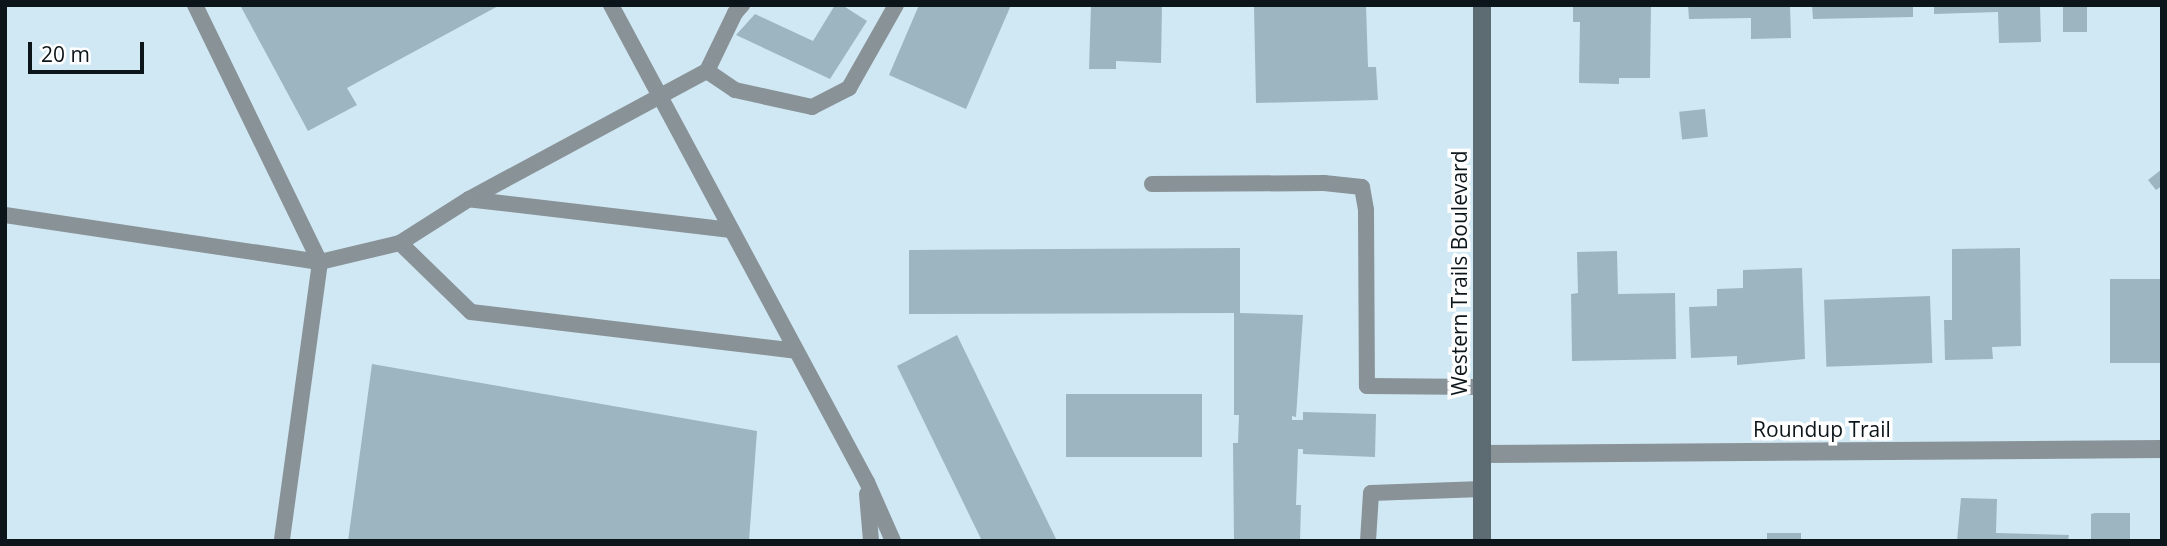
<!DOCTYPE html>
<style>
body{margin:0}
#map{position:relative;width:2167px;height:546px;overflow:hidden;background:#d0e8f4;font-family:"Open Sans",sans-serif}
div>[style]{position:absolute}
.building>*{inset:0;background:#9db5c0;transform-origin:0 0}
.lane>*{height:16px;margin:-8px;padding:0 8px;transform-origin:8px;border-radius:8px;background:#889297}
.street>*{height:18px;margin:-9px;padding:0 9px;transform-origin:9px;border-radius:9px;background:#889297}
.secondary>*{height:18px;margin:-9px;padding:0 9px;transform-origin:9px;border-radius:9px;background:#5d6c73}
span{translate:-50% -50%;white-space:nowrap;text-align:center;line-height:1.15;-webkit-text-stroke:7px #fff;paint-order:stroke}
.street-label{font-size:21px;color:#0c1519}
.frame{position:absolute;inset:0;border:7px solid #0c1519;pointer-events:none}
.scale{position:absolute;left:28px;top:42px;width:116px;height:32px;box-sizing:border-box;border:4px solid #0c1519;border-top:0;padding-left:9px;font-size:21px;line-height:24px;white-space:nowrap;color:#0c1519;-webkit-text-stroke:5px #fff;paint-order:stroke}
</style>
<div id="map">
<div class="building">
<i style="clip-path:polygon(240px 5px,500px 5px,347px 88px,357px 105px,308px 131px)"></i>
<i style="clip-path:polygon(835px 5px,842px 5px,867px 21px,830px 79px,736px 35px,755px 14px,813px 41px)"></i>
<i style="clip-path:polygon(919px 5px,1011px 5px,966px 109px,889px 75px)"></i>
<i style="clip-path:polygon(1091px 5px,1162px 5px,1161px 63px,1116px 61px,1116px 69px,1089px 69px)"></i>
<i style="clip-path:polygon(1366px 5px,1368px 67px,1376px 67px,1378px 100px,1256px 103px,1254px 7px)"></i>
<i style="clip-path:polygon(1573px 5px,1651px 5px,1650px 78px,1619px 78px,1619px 84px,1579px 83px,1580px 22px,1573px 22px)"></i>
<i style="clip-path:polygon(1688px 5px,1790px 5px,1791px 38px,1751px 39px,1751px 18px,1689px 19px)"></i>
<i style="clip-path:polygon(1812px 5px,1913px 5px,1913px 17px,1813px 19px)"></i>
<i style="clip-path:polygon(1934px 5px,2040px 5px,2041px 42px,1999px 43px,1998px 12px,1934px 14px)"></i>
<i style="left:2063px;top:5px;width:24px;height:27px"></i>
<i style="left:1705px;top:109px;width:28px;height:26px;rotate:84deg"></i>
<i style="clip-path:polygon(2162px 169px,2162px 186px,2156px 190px,2148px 180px)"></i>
<i style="clip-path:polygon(1240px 248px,1240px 313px,1303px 315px,1296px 417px,1292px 416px,1292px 420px,1303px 420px,1303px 412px,1376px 414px,1375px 457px,1303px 454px,1303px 449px,1298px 449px,1296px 505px,1301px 505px,1300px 541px,1234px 541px,1233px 443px,1238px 443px,1239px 415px,1234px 415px,1234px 313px,909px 314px,909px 250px)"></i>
<i style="clip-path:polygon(2020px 248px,2021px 346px,1992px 347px,1993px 359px,1945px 360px,1944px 320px,1952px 320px,1952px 249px)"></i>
<i style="clip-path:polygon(1617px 251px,1618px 294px,1675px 293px,1676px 359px,1572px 361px,1571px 294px,1578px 293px,1577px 252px)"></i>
<i style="clip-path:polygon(1802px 268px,1805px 359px,1737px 365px,1737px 356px,1691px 358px,1689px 307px,1717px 306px,1717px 289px,1743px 288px,1743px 270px)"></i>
<i style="left:2162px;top:279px;width:84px;height:52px;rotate:90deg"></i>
<i style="left:1930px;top:296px;width:67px;height:106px;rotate:88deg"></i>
<i style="clip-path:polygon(957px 335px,1057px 541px,982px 541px,897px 366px)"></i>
<i style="clip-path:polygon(372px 364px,757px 431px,749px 541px,348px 541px)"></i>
<i style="left:1066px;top:394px;width:136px;height:63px"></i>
<i style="clip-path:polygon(1961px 498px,1997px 499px,1996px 533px,2069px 535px,2068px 541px,1957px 541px)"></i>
<i style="clip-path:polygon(2095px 513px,2130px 513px,2130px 541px,2091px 541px,2091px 514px)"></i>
<i style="left:1801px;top:533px;width:8px;height:34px;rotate:90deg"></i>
</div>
<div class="lane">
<i style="left:195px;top:5px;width:286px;rotate:64.1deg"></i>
<i style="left:320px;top:262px;width:282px;rotate:97.8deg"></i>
<i style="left:611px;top:5px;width:541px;rotate:61.78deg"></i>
<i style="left:867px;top:482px;width:64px;rotate:66.2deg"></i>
<i style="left:707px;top:71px;width:34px;rotate:34deg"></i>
<i style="left:735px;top:90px;width:79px;rotate:12.4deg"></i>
<i style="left:812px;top:107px;width:42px;rotate:-27.2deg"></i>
<i style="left:849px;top:88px;width:95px;rotate:-60.5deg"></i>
<i style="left:1152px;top:184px;width:172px;rotate:-0.3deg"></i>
<i style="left:1324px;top:183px;width:38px;rotate:6deg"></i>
<i style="left:1362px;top:187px;width:23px;rotate:80deg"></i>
<i style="left:1366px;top:210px;width:176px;rotate:89.7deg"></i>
<i style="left:1367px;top:386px;width:114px;rotate:0.5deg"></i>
<i style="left:469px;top:199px;width:270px;rotate:-28.3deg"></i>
<i style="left:707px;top:71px;width:64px;rotate:-64.2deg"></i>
<i style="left:735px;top:13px;width:11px;rotate:-49deg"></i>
<i style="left:5px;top:215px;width:318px;rotate:8.5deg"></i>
<i style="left:320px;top:262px;width:82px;rotate:-13.4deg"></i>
<i style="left:731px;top:230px;width:264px;rotate:-173.3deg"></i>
<i style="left:469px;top:199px;width:82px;rotate:147.5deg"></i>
<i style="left:400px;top:243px;width:99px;rotate:44.2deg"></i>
<i style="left:471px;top:312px;width:327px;rotate:6.8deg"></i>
<i style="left:867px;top:494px;width:47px;rotate:85.1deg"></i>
<i style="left:1368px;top:541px;width:48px;rotate:-86.4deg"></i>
<i style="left:1371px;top:493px;width:111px;rotate:-2.1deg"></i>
</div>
<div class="street">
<i style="left:1482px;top:454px;width:680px;rotate:-0.42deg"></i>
</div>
<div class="secondary">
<i style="left:1482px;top:5px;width:536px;rotate:90deg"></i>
</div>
<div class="street-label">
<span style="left:1459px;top:273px;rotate:-90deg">Western Trails Boulevard</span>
<span style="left:1822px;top:429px">Roundup Trail</span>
</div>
<div class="frame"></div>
<div class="scale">20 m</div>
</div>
